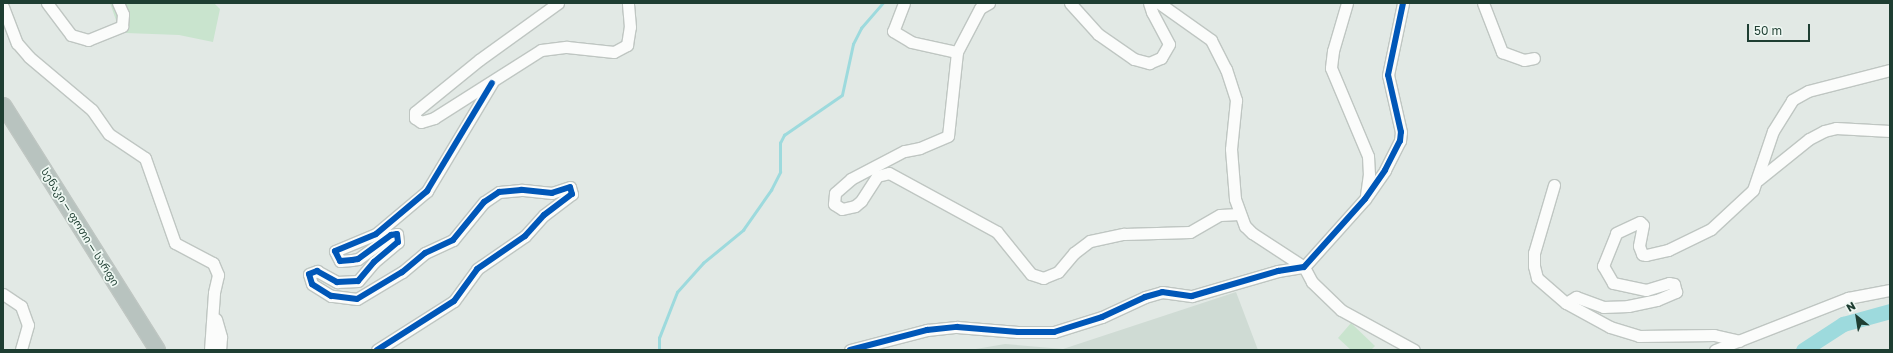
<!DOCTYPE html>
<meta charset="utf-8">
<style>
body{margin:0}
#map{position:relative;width:1893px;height:353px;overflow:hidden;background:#e2e9e5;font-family:"Golos Text","Noto Sans Georgian",sans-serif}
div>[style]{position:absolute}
.built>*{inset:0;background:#cfdbd4}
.green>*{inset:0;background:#c9e4ce}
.stream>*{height:2.5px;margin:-1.25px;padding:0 1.25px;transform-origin:1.25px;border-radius:1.25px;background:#9ddadd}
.river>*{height:15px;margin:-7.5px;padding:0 7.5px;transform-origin:7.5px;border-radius:7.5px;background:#9ddadd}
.roads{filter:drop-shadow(1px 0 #bfc6c2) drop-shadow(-1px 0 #bfc6c2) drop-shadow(0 1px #bfc6c2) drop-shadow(0 -1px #bfc6c2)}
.minor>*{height:11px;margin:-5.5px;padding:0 5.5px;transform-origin:5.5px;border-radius:5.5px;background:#fbfcfb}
.highway>*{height:15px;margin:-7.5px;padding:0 7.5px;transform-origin:7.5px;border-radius:7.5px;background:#b8c3bf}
.cycleway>*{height:6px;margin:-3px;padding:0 3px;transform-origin:3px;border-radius:3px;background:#0057b8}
span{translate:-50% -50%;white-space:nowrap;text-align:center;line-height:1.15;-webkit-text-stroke:3.5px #eff8f3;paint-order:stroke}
.street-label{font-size:11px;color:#1e3e32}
.frame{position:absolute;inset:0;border:4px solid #1e3e32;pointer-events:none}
.north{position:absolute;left:1837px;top:297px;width:40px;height:40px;-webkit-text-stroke:3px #eff8f3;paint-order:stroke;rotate:330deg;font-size:11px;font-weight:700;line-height:16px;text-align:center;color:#1e3e32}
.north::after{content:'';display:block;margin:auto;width:14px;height:18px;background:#1e3e32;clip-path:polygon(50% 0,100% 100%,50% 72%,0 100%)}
.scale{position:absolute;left:1747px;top:24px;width:63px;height:18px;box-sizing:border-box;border:2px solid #1e3e32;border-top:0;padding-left:5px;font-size:12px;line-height:14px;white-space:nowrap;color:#1e3e32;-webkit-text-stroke:3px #eff8f3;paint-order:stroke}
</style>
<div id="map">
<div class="built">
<i style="clip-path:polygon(1236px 292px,1258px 350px,970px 350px,1005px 344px,1063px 349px)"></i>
</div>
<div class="green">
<i style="clip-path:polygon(110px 3px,214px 3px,220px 9px,213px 42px,179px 35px,126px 33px,117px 23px)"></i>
<i style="clip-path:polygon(1351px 323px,1375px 346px,1371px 350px,1351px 350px,1338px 338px)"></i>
</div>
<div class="stream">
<i style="left:659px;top:350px;width:12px;rotate:-90deg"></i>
<i style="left:659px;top:338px;width:49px;rotate:-68.6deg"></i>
<i style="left:677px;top:292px;width:39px;rotate:-48deg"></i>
<i style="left:703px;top:263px;width:52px;rotate:-39.5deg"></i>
<i style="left:743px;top:230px;width:49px;rotate:-55deg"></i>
<i style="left:771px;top:190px;width:20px;rotate:-63deg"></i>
<i style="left:780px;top:172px;width:29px;rotate:-90deg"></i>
<i style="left:780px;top:143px;width:9px;rotate:-63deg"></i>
<i style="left:784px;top:135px;width:70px;rotate:-34.6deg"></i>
<i style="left:842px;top:95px;width:52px;rotate:-77.8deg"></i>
<i style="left:853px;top:44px;width:18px;rotate:-63deg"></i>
<i style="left:861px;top:28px;width:33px;rotate:-49deg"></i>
</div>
<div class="river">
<i style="left:1803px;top:350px;width:48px;rotate:-33deg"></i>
<i style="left:1843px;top:324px;width:49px;rotate:-15.5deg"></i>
</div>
<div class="roads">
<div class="minor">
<i style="left:47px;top:3px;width:40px;rotate:53deg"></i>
<i style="left:71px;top:35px;width:18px;rotate:16deg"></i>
<i style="left:88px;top:40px;width:37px;rotate:-22deg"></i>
<i style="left:122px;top:26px;width:12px;rotate:-85deg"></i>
<i style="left:123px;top:14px;width:12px;rotate:-114deg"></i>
<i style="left:558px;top:3px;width:97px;rotate:144.2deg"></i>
<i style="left:479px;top:60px;width:82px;rotate:140.9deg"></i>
<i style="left:415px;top:112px;width:6px;rotate:90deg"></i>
<i style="left:415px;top:118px;width:7px;rotate:34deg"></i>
<i style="left:421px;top:122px;width:14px;rotate:-17deg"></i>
<i style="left:434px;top:118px;width:127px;rotate:-32.4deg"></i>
<i style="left:541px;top:50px;width:26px;rotate:-7deg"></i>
<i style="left:567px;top:47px;width:47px;rotate:6.1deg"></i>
<i style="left:614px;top:52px;width:15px;rotate:-28deg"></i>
<i style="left:627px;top:45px;width:18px;rotate:-81deg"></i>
<i style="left:630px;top:27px;width:24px;rotate:-95deg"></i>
<i style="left:904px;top:3px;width:30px;rotate:111deg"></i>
<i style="left:893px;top:31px;width:21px;rotate:31deg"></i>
<i style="left:911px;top:42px;width:47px;rotate:12.3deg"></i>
<i style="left:989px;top:3px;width:10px;rotate:151deg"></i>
<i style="left:980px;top:8px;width:50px;rotate:117.6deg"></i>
<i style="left:957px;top:52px;width:84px;rotate:96.1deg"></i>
<i style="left:948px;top:136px;width:30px;rotate:157deg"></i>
<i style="left:920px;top:148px;width:16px;rotate:169deg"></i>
<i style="left:904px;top:151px;width:60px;rotate:152.2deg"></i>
<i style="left:851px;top:179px;width:21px;rotate:139deg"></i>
<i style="left:835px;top:193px;width:11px;rotate:95deg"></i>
<i style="left:834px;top:204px;width:9px;rotate:32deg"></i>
<i style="left:842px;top:209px;width:13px;rotate:-13deg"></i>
<i style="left:855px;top:206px;width:8px;rotate:-40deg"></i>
<i style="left:861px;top:201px;width:30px;rotate:-57deg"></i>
<i style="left:877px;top:176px;width:12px;rotate:-14deg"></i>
<i style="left:889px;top:173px;width:123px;rotate:28.6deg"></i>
<i style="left:997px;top:232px;width:54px;rotate:51deg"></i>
<i style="left:1031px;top:274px;width:13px;rotate:18deg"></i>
<i style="left:1043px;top:278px;width:16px;rotate:-22deg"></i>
<i style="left:1058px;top:272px;width:25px;rotate:-50deg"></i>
<i style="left:1074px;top:253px;width:20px;rotate:-37deg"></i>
<i style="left:1090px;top:241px;width:35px;rotate:-12deg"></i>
<i style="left:1124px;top:234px;width:66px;rotate:-1.7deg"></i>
<i style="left:1190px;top:232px;width:34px;rotate:-30deg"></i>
<i style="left:1220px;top:215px;width:19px;rotate:-3deg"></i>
<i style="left:1070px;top:3px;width:42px;rotate:47.9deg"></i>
<i style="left:1098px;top:34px;width:44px;rotate:34.8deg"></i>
<i style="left:1134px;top:59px;width:16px;rotate:15deg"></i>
<i style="left:1149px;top:63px;width:13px;rotate:-23deg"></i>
<i style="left:1161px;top:58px;width:16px;rotate:-60deg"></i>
<i style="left:1169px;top:44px;width:36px;rotate:-118deg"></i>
<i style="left:1152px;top:12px;width:9px;rotate:-108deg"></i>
<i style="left:1159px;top:3px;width:64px;rotate:35.4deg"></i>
<i style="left:1211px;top:40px;width:33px;rotate:63deg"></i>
<i style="left:1226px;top:69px;width:33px;rotate:72deg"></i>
<i style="left:1236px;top:100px;width:49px;rotate:95.8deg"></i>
<i style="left:1231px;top:149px;width:50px;rotate:85.4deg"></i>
<i style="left:1235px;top:199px;width:29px;rotate:70deg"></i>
<i style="left:1245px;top:226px;width:10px;rotate:45deg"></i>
<i style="left:1252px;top:233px;width:62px;rotate:33.2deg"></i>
<i style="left:1304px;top:267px;width:17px;rotate:62deg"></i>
<i style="left:1312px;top:282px;width:40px;rotate:44deg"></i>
<i style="left:1341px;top:310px;width:83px;rotate:28.7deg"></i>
<i style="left:1347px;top:3px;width:50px;rotate:106.3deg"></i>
<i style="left:1333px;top:51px;width:17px;rotate:97deg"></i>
<i style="left:1331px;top:68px;width:95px;rotate:67.2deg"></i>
<i style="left:1368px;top:156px;width:18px;rotate:87deg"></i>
<i style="left:1369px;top:174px;width:21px;rotate:98deg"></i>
<i style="left:1483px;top:3px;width:53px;rotate:68.8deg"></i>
<i style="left:1502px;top:52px;width:23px;rotate:20deg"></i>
<i style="left:1524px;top:60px;width:10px;rotate:-11deg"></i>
<i style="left:3px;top:7px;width:39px;rotate:69deg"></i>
<i style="left:17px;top:43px;width:18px;rotate:49deg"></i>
<i style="left:29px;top:57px;width:82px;rotate:40.1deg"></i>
<i style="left:92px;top:110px;width:29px;rotate:55deg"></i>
<i style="left:109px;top:134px;width:43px;rotate:33.7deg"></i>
<i style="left:145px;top:158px;width:90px;rotate:70.6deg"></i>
<i style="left:175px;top:243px;width:43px;rotate:27.8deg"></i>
<i style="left:213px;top:263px;width:13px;rotate:67deg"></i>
<i style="left:218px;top:275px;width:18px;rotate:103deg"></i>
<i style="left:214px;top:293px;width:57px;rotate:94deg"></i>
<i style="left:1758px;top:180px;width:65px;rotate:-38.8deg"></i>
<i style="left:1809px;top:139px;width:17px;rotate:-28deg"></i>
<i style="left:1824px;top:131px;width:12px;rotate:-14deg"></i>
<i style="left:1836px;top:128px;width:54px;rotate:3.2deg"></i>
<i style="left:1554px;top:185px;width:71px;rotate:106.4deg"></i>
<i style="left:1534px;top:253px;width:13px;rotate:90deg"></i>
<i style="left:1534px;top:266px;width:12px;rotate:76deg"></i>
<i style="left:1537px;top:278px;width:38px;rotate:41deg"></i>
<i style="left:1566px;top:303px;width:50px;rotate:28.6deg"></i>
<i style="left:1610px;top:327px;width:30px;rotate:17deg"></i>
<i style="left:1639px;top:336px;width:75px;rotate:-0.8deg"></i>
<i style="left:1714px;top:335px;width:26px;rotate:13deg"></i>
<i style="left:3px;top:294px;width:22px;rotate:34deg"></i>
<i style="left:21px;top:306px;width:20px;rotate:70deg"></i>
<i style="left:28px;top:325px;width:26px;rotate:106deg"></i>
<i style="left:1566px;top:303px;width:12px;rotate:-31deg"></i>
<i style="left:1576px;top:297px;width:29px;rotate:20deg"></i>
<i style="left:1603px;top:307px;width:25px;rotate:-2deg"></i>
<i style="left:1628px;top:306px;width:30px;rotate:-12deg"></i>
<i style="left:1657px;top:300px;width:21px;rotate:-23deg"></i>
<i style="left:1676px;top:292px;width:8px;rotate:-104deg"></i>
<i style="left:1674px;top:284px;width:5px;rotate:-169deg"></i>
<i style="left:1669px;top:283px;width:24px;rotate:163deg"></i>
<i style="left:1646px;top:290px;width:34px;rotate:-168deg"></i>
<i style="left:1613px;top:283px;width:20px;rotate:-120deg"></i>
<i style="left:1603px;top:266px;width:35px;rotate:-68deg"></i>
<i style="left:1616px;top:233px;width:26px;rotate:-25deg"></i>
<i style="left:1640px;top:222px;width:4px;rotate:45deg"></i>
<i style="left:1643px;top:225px;width:21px;rotate:101deg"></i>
<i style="left:1639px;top:246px;width:9px;rotate:69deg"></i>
<i style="left:1642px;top:254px;width:4px;rotate:14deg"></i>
<i style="left:1646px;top:255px;width:23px;rotate:-13deg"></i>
<i style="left:1668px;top:250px;width:48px;rotate:-26deg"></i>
<i style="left:1711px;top:229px;width:57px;rotate:-42.9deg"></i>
<i style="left:1753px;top:190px;width:62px;rotate:-71.3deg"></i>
<i style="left:1773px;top:131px;width:36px;rotate:-58deg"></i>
<i style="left:1792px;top:100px;width:18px;rotate:-29deg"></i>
<i style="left:1808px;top:91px;width:85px;rotate:-14.4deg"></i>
<i style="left:216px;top:319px;width:19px;rotate:74deg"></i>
<i style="left:221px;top:337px;width:13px;rotate:94deg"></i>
<i style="left:377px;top:350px;width:91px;rotate:-32.5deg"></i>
<i style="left:454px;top:301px;width:39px;rotate:-54deg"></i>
<i style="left:477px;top:269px;width:58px;rotate:-34.5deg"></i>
<i style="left:525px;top:236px;width:28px;rotate:-48deg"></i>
<i style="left:544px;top:215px;width:35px;rotate:-37deg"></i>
<i style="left:572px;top:194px;width:7px;rotate:-106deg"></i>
<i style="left:570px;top:187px;width:19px;rotate:162deg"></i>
<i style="left:552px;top:193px;width:31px;rotate:-174deg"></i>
<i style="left:521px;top:190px;width:22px;rotate:175deg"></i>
<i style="left:499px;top:192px;width:18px;rotate:146deg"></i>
<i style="left:484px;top:202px;width:49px;rotate:129.2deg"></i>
<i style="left:453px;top:240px;width:31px;rotate:155deg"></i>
<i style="left:425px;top:253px;width:30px;rotate:140deg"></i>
<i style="left:402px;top:272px;width:52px;rotate:149deg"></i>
<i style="left:357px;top:299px;width:26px;rotate:-173deg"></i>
<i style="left:331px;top:296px;width:22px;rotate:-148deg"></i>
<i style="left:312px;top:284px;width:10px;rotate:-107deg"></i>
<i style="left:309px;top:274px;width:9px;rotate:-21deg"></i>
<i style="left:317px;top:271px;width:23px;rotate:29deg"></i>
<i style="left:337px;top:282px;width:21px;rotate:-3deg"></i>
<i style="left:358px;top:281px;width:25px;rotate:-50deg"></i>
<i style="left:374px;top:262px;width:31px;rotate:-40deg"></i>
<i style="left:398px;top:242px;width:8px;rotate:-97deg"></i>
<i style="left:397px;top:234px;width:6px;rotate:171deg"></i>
<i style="left:391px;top:235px;width:41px;rotate:144deg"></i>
<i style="left:358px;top:259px;width:6px;rotate:171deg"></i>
<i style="left:352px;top:260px;width:12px;rotate:175deg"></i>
<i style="left:340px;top:261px;width:11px;rotate:-117deg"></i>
<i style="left:335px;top:251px;width:44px;rotate:-22.5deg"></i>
<i style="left:376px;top:234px;width:67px;rotate:-40.1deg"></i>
<i style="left:427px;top:191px;width:126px;rotate:-59deg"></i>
<i style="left:850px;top:350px;width:80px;rotate:-14.6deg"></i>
<i style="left:927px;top:330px;width:30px;rotate:-6deg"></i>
<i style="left:957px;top:327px;width:61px;rotate:4.7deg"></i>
<i style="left:1018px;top:332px;width:36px"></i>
<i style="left:1054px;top:332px;width:50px;rotate:-17.4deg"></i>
<i style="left:1102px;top:317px;width:47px;rotate:-24.9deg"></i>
<i style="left:1145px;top:297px;width:18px;rotate:-16deg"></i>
<i style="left:1162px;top:292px;width:30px;rotate:8deg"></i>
<i style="left:1192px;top:296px;width:90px;rotate:-16.2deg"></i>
<i style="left:1278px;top:271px;width:26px;rotate:-9deg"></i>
<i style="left:1304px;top:267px;width:91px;rotate:-48.1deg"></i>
<i style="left:1365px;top:199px;width:35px;rotate:-55deg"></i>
<i style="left:1385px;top:170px;width:33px;rotate:-63deg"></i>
<i style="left:1400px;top:141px;width:9px;rotate:-84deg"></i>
<i style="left:1401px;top:132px;width:58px;rotate:-102.8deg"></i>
<i style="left:1388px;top:75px;width:74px;rotate:-78.2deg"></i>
<i style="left:1715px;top:350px;width:143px;rotate:-21.4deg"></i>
<i style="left:1848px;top:298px;width:43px;rotate:-10.8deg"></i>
</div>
<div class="highway">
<i style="left:3px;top:105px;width:289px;rotate:57.8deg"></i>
</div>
</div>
<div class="cycleway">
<i style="left:377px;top:350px;width:91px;rotate:-32.5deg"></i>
<i style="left:454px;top:301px;width:39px;rotate:-54deg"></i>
<i style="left:477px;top:269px;width:58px;rotate:-34.5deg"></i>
<i style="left:525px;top:236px;width:28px;rotate:-48deg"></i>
<i style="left:544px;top:215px;width:35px;rotate:-37deg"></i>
<i style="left:572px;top:194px;width:7px;rotate:-106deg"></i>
<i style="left:570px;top:187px;width:19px;rotate:162deg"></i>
<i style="left:552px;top:193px;width:31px;rotate:-174deg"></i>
<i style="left:521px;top:190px;width:22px;rotate:175deg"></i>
<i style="left:499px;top:192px;width:18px;rotate:146deg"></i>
<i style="left:484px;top:202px;width:49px;rotate:129.2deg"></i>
<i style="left:453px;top:240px;width:31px;rotate:155deg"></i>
<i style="left:425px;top:253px;width:30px;rotate:140deg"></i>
<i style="left:402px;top:272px;width:52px;rotate:149deg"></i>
<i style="left:357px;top:299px;width:26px;rotate:-173deg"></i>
<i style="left:331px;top:296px;width:22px;rotate:-148deg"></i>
<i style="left:312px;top:284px;width:10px;rotate:-107deg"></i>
<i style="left:309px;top:274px;width:9px;rotate:-21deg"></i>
<i style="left:317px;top:271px;width:23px;rotate:29deg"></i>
<i style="left:337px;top:282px;width:21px;rotate:-3deg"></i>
<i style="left:358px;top:281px;width:25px;rotate:-50deg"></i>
<i style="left:374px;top:262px;width:31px;rotate:-40deg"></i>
<i style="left:398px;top:242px;width:8px;rotate:-97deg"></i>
<i style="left:397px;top:234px;width:6px;rotate:171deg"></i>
<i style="left:391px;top:235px;width:41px;rotate:144deg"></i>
<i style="left:358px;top:259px;width:6px;rotate:171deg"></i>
<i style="left:352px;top:260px;width:12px;rotate:175deg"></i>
<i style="left:340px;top:261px;width:11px;rotate:-117deg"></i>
<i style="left:335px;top:251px;width:44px;rotate:-22.5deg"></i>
<i style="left:376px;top:234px;width:67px;rotate:-40.1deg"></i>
<i style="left:427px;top:191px;width:126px;rotate:-59deg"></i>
<i style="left:850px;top:350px;width:80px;rotate:-14.6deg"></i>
<i style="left:927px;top:330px;width:30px;rotate:-6deg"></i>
<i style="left:957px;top:327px;width:61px;rotate:4.7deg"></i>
<i style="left:1018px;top:332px;width:36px"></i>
<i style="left:1054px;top:332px;width:50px;rotate:-17.4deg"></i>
<i style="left:1102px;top:317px;width:47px;rotate:-24.9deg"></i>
<i style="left:1145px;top:297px;width:18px;rotate:-16deg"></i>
<i style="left:1162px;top:292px;width:30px;rotate:8deg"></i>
<i style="left:1192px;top:296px;width:90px;rotate:-16.2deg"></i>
<i style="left:1278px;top:271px;width:26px;rotate:-9deg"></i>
<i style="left:1304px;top:267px;width:91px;rotate:-48.1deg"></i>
<i style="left:1365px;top:199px;width:35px;rotate:-55deg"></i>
<i style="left:1385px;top:170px;width:33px;rotate:-63deg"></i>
<i style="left:1400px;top:141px;width:9px;rotate:-84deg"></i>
<i style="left:1401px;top:132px;width:58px;rotate:-102.8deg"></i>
<i style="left:1388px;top:75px;width:74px;rotate:-78.2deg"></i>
</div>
<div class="street-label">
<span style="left:80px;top:227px;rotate:58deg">სენაკი — ფოთი — სარფი</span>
</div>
<div class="frame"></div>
<div class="north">N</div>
<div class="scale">50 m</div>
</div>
